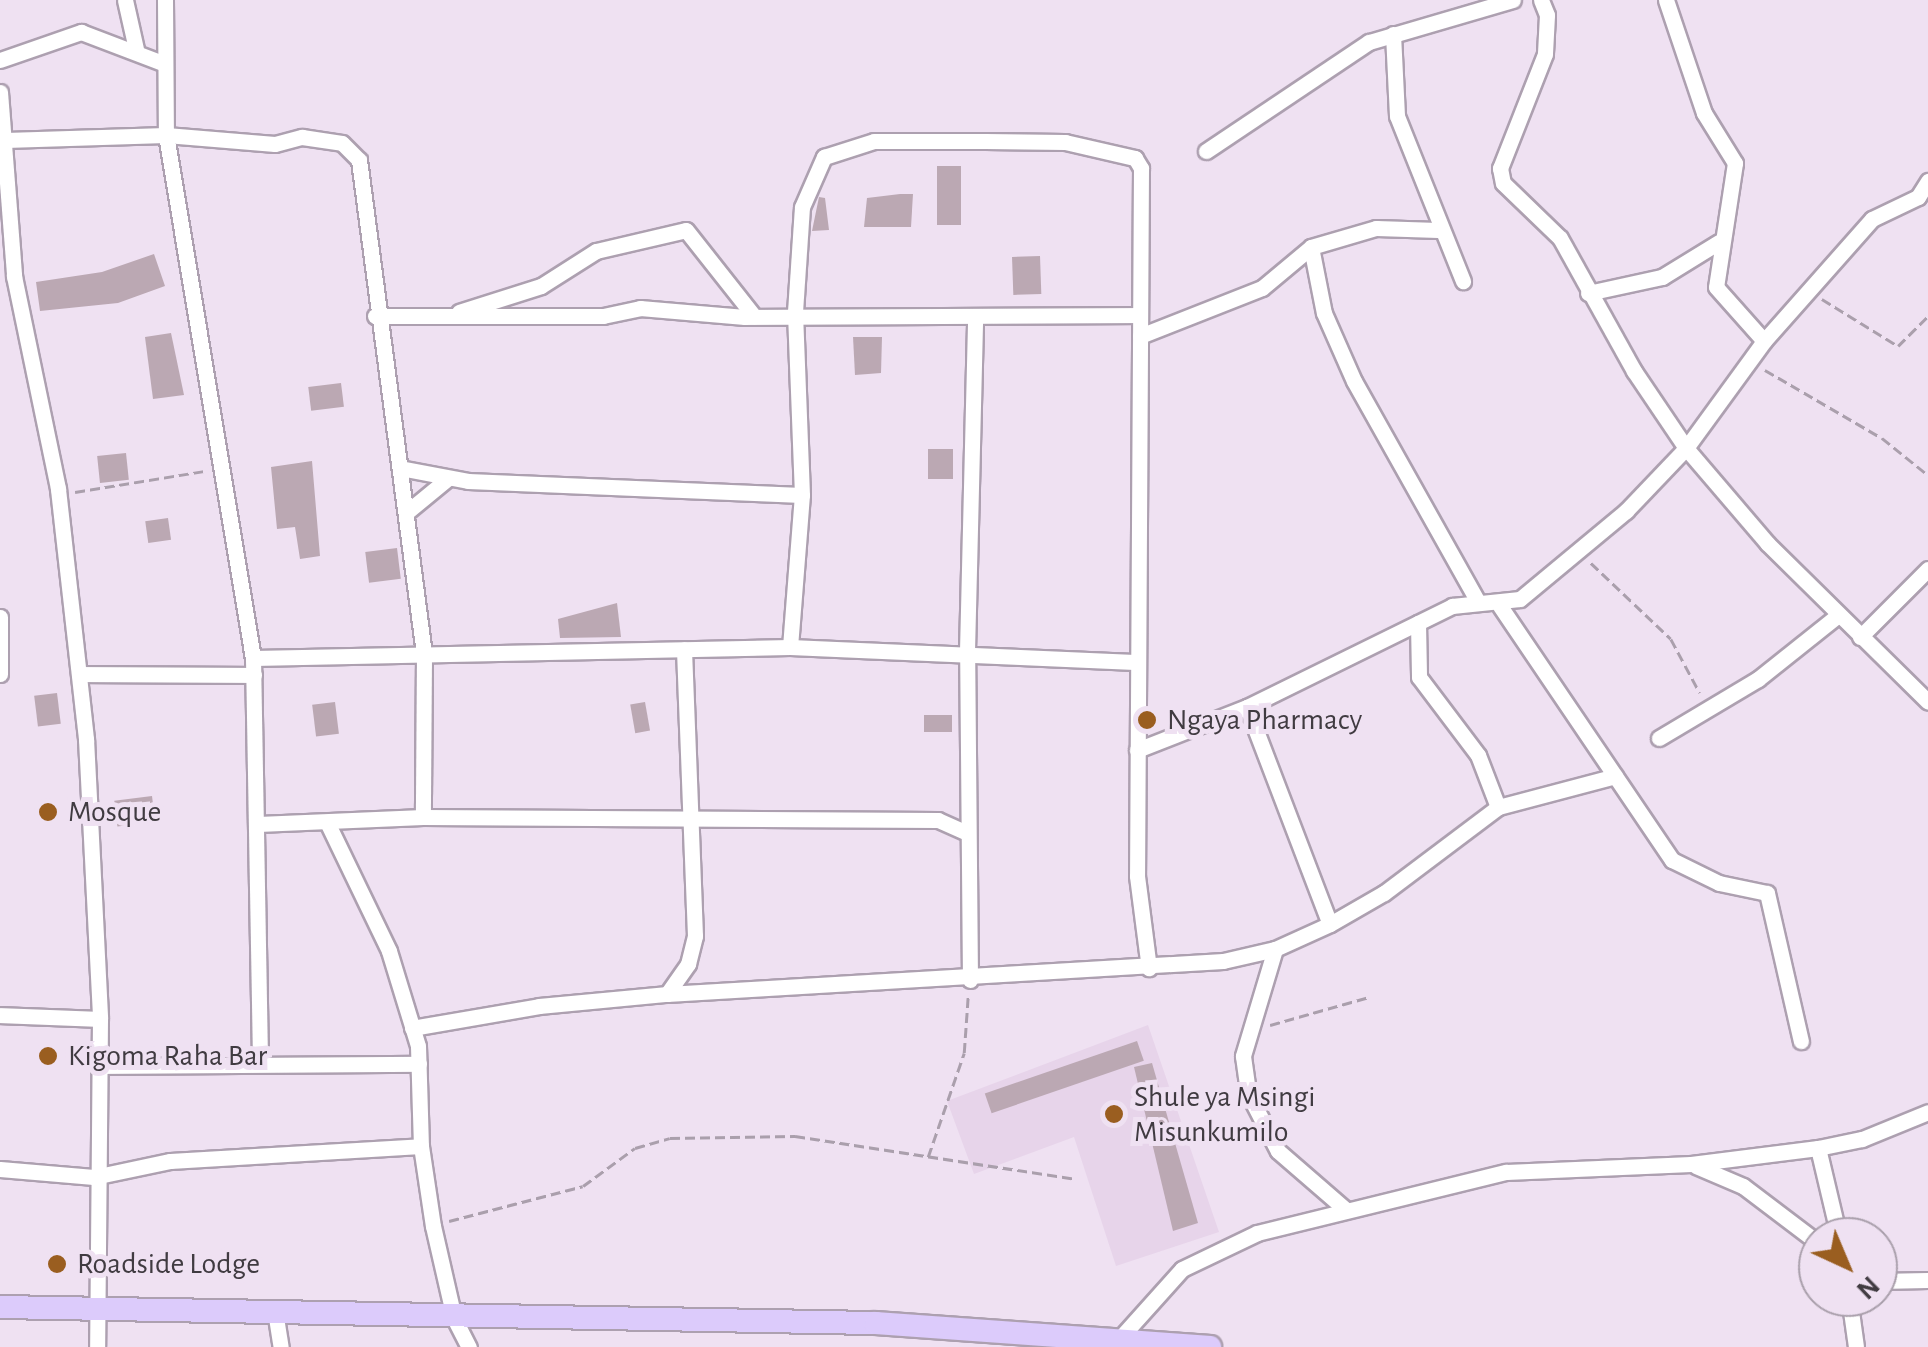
<!DOCTYPE html>
<style>
body{margin:0}
#map{position:relative;width:1928px;height:1347px;overflow:hidden;background:#efe1f2;font-family:"Alegreya Sans",sans-serif}
div>[style]{position:absolute}
.built>*{inset:0;background:#e7d4ea}
.building>*{inset:0;background:#bba8b3;transform-origin:0 0}
.path>*{height:2.5px;margin-top:-1.25px;transform-origin:0;background:repeating-linear-gradient(90deg,#aa9fac 0 10px,transparent 0 15px)}
.roads{filter:drop-shadow(2px 0 #ada0b0) drop-shadow(-2px 0 #ada0b0) drop-shadow(0 2px #ada0b0) drop-shadow(0 -2px #ada0b0)}
.minor>*{height:15px;margin:-7.5px;padding:0 7.5px;transform-origin:7.5px;border-radius:7.5px;background:#fff}
.highway>*{height:22px;margin:-11px;padding:0 11px;transform-origin:11px;border-radius:11px;background:#dccbfb}
.dots>*{width:28px;height:28px;translate:-50% -50%;box-sizing:border-box;border:5px solid #efe1f2;border-radius:50%}
span{translate:-50% -50%;white-space:nowrap;text-align:center;line-height:1.15;-webkit-text-stroke:10px #efe1f2;paint-order:stroke}
.poi-label{font-size:30px;color:#403b41}
.left{translate:0 -50%;text-align:left}
.north{position:absolute;left:1798px;top:1217px;width:100px;height:100px;box-sizing:border-box;background:#efe1f2;border:2px solid #a99fab;border-radius:50%;rotate:136deg;font-size:28px;font-weight:700;line-height:40px;text-align:center;color:#403b41}
.north::after{content:'';display:block;margin:auto;width:35px;height:45px;background:#9a5e20;clip-path:polygon(50% 0,100% 100%,50% 72%,0 100%)}
</style>
<div id="map">
<div class="built">
<i style="clip-path:polygon(1148px 1025px,1219px 1232px,1116px 1266px,1074px 1137px,974px 1174px,947px 1101px)"></i>
</div>
<div class="building">
<i style="left:961px;top:166px;width:59px;height:24px;rotate:90deg"></i>
<i style="clip-path:polygon(900px 194px,913px 194px,911px 227px,864px 227px,867px 198px)"></i>
<i style="clip-path:polygon(819px 197px,825px 198px,829px 230px,812px 231px)"></i>
<i style="clip-path:polygon(154px 254px,165px 286px,118px 303px,40px 311px,36px 282px,102px 272px)"></i>
<i style="left:1040px;top:256px;width:38px;height:28px;rotate:88deg"></i>
<i style="clip-path:polygon(171px 333px,184px 395px,153px 399px,145px 337px)"></i>
<i style="clip-path:polygon(853px 337px,882px 337px,881px 373px,855px 375px)"></i>
<i style="left:341px;top:383px;width:24px;height:33px;rotate:83deg"></i>
<i style="left:928px;top:449px;width:25px;height:30px"></i>
<i style="left:126px;top:453px;width:27px;height:29px;rotate:84deg"></i>
<i style="clip-path:polygon(312px 461px,320px 556px,300px 559px,295px 527px,277px 529px,271px 467px)"></i>
<i style="left:168px;top:518px;width:22px;height:23px;rotate:82deg"></i>
<i style="left:397px;top:548px;width:31px;height:32px;rotate:83deg"></i>
<i style="clip-path:polygon(617px 603px,621px 637px,560px 638px,558px 619px)"></i>
<i style="left:57px;top:693px;width:31px;height:23px;rotate:83deg"></i>
<i style="left:335px;top:702px;width:32px;height:23px;rotate:83deg"></i>
<i style="left:645px;top:702px;width:29px;height:15px;rotate:80deg"></i>
<i style="left:952px;top:715px;width:17px;height:28px;rotate:90deg"></i>
<i style="left:152px;top:796px;width:26px;height:38px;rotate:83deg"></i>
<i style="left:1137px;top:1041px;width:21px;height:161px;rotate:71deg"></i>
<i style="clip-path:polygon(1152px 1063px,1198px 1223px,1173px 1231px,1134px 1067px)"></i>
</div>
<div class="path">
<i style="left:1822px;top:299px;width:89px;rotate:31.7deg"></i>
<i style="left:1898px;top:346px;width:42px;rotate:-45deg"></i>
<i style="left:1765px;top:370px;width:135px;rotate:30.2deg"></i>
<i style="left:1882px;top:438px;width:59px;rotate:38.8deg"></i>
<i style="left:75px;top:492px;width:132px;rotate:-9.2deg"></i>
<i style="left:1591px;top:563px;width:110px;rotate:43.5deg"></i>
<i style="left:1671px;top:639px;width:61px;rotate:61.8deg"></i>
<i style="left:1270px;top:1025px;width:103px;rotate:-15.8deg"></i>
<i style="left:928px;top:1157px;width:110px;rotate:-70.9deg"></i>
<i style="left:964px;top:1053px;width:57px;rotate:-86deg"></i>
<i style="left:449px;top:1221px;width:138px;rotate:-14.6deg"></i>
<i style="left:583px;top:1186px;width:64px;rotate:-36.2deg"></i>
<i style="left:635px;top:1148px;width:36px;rotate:-16deg"></i>
<i style="left:670px;top:1138px;width:125px;rotate:-0.9deg"></i>
<i style="left:795px;top:1136px;width:283px;rotate:8.7deg"></i>
</div>
<div class="roads">
<div class="minor">
<i style="left:125px;top:0;width:50px;rotate:77.3deg"></i>
<i style="left:165px;top:0;width:135px;rotate:89.6deg"></i>
<i style="left:166px;top:135px;width:530px;rotate:80.56deg"></i>
<i style="left:253px;top:658px;width:402px;rotate:89deg"></i>
<i style="left:1541px;top:0;width:16px;rotate:68deg"></i>
<i style="left:1547px;top:15px;width:39px;rotate:93deg"></i>
<i style="left:1545px;top:54px;width:123px;rotate:111.5deg"></i>
<i style="left:1500px;top:168px;width:15px;rotate:79deg"></i>
<i style="left:1503px;top:183px;width:79px;rotate:44deg"></i>
<i style="left:1560px;top:238px;width:152px;rotate:60.9deg"></i>
<i style="left:1634px;top:371px;width:93px;rotate:56deg"></i>
<i style="left:1686px;top:448px;width:125px;rotate:49.5deg"></i>
<i style="left:1767px;top:543px;width:226px;rotate:44.6deg"></i>
<i style="left:1666px;top:0;width:119px;rotate:71.4deg"></i>
<i style="left:1704px;top:113px;width:59px;rotate:58.2deg"></i>
<i style="left:1735px;top:163px;width:125px;rotate:98.7deg"></i>
<i style="left:1716px;top:287px;width:72px;rotate:48.4deg"></i>
<i style="left:1393px;top:34px;width:82px;rotate:87.2deg"></i>
<i style="left:1397px;top:116px;width:178px;rotate:68.2deg"></i>
<i style="left:0;top:60px;width:86px;rotate:-19.1deg"></i>
<i style="left:81px;top:32px;width:90px;rotate:20.9deg"></i>
<i style="left:0;top:92px;width:185px;rotate:85.6deg"></i>
<i style="left:14px;top:276px;width:217px;rotate:78.3deg"></i>
<i style="left:58px;top:489px;width:252px;rotate:83.6deg"></i>
<i style="left:86px;top:739px;width:280px;rotate:87.1deg"></i>
<i style="left:100px;top:1019px;width:328px;rotate:90.5deg"></i>
<i style="left:5px;top:140px;width:161px;rotate:-1.8deg"></i>
<i style="left:166px;top:135px;width:109px;rotate:4.7deg"></i>
<i style="left:275px;top:144px;width:28px;rotate:-15deg"></i>
<i style="left:302px;top:137px;width:40px;rotate:8.5deg"></i>
<i style="left:342px;top:143px;width:24px;rotate:45deg"></i>
<i style="left:359px;top:160px;width:499px;rotate:82.5deg"></i>
<i style="left:424px;top:655px;width:162px;rotate:90.4deg"></i>
<i style="left:1206px;top:151px;width:196px;rotate:-33.8deg"></i>
<i style="left:1369px;top:42px;width:150px;rotate:-16.3deg"></i>
<i style="left:1311px;top:247px;width:67px;rotate:78.9deg"></i>
<i style="left:1324px;top:313px;width:74px;rotate:66.2deg"></i>
<i style="left:1354px;top:381px;width:253px;rotate:60.7deg"></i>
<i style="left:1588px;top:293px;width:76px;rotate:-12.2deg"></i>
<i style="left:1662px;top:277px;width:67px;rotate:-31.6deg"></i>
<i style="left:459px;top:312px;width:86px;rotate:-17.6deg"></i>
<i style="left:541px;top:286px;width:65px;rotate:-32.5deg"></i>
<i style="left:596px;top:251px;width:92px;rotate:-13.1deg"></i>
<i style="left:686px;top:230px;width:110px;rotate:51.7deg"></i>
<i style="left:375px;top:316px;width:228px"></i>
<i style="left:603px;top:316px;width:38px;rotate:-12deg"></i>
<i style="left:640px;top:308px;width:105px;rotate:4.9deg"></i>
<i style="left:745px;top:317px;width:395px;rotate:-0.3deg"></i>
<i style="left:1140px;top:336px;width:131px;rotate:-21.5deg"></i>
<i style="left:1262px;top:288px;width:64px;rotate:-39.9deg"></i>
<i style="left:1311px;top:247px;width:68px;rotate:-16.3deg"></i>
<i style="left:1376px;top:228px;width:62px;rotate:1.8deg"></i>
<i style="left:400px;top:468px;width:69px;rotate:10.8deg"></i>
<i style="left:468px;top:481px;width:334px;rotate:2.4deg"></i>
<i style="left:407px;top:512px;width:52px;rotate:-39.5deg"></i>
<i style="left:1500px;top:606px;width:307px;rotate:55.9deg"></i>
<i style="left:1672px;top:860px;width:52px;rotate:26.1deg"></i>
<i style="left:1719px;top:883px;width:49px;rotate:11.8deg"></i>
<i style="left:1767px;top:893px;width:152px;rotate:77.1deg"></i>
<i style="left:0;top:617px;width:57px;rotate:90deg"></i>
<i style="left:1418px;top:623px;width:54px;rotate:88.9deg"></i>
<i style="left:1419px;top:677px;width:98px;rotate:52.9deg"></i>
<i style="left:1478px;top:755px;width:56px;rotate:69deg"></i>
<i style="left:1860px;top:637px;width:96px;rotate:-45deg"></i>
<i style="left:790px;top:647px;width:152px;rotate:-85.5deg"></i>
<i style="left:802px;top:495px;width:183px;rotate:-92.2deg"></i>
<i style="left:795px;top:312px;width:105px;rotate:-86.2deg"></i>
<i style="left:802px;top:207px;width:55px;rotate:-66.3deg"></i>
<i style="left:824px;top:157px;width:52px;rotate:-17.7deg"></i>
<i style="left:874px;top:141px;width:111px"></i>
<i style="left:985px;top:141px;width:80px;rotate:0.7deg"></i>
<i style="left:1065px;top:142px;width:72px;rotate:12.9deg"></i>
<i style="left:1135px;top:158px;width:12px;rotate:59deg"></i>
<i style="left:1141px;top:168px;width:708px;rotate:90.32deg"></i>
<i style="left:1137px;top:876px;width:93px;rotate:82.6deg"></i>
<i style="left:253px;top:658px;width:537px;rotate:-1.17deg"></i>
<i style="left:790px;top:647px;width:345px;rotate:2.5deg"></i>
<i style="left:80px;top:674px;width:174px;rotate:0.3deg"></i>
<i style="left:1247px;top:707px;width:232px;rotate:69.1deg"></i>
<i style="left:1659px;top:738px;width:115px;rotate:-30.8deg"></i>
<i style="left:1758px;top:679px;width:101px;rotate:-38.6deg"></i>
<i style="left:1137px;top:750px;width:118px;rotate:-21.4deg"></i>
<i style="left:1247px;top:707px;width:229px;rotate:-26.2deg"></i>
<i style="left:1452px;top:606px;width:68px;rotate:-5.9deg"></i>
<i style="left:1520px;top:599px;width:138px;rotate:-39.7deg"></i>
<i style="left:1626px;top:511px;width:87px;rotate:-46.4deg"></i>
<i style="left:1686px;top:448px;width:132px;rotate:-53.9deg"></i>
<i style="left:1764px;top:341px;width:163px;rotate:-48.5deg"></i>
<i style="left:1872px;top:219px;width:51px;rotate:-25.6deg"></i>
<i style="left:1918px;top:197px;width:19px;rotate:-58deg"></i>
<i style="left:327px;top:822px;width:143px;rotate:64.3deg"></i>
<i style="left:389px;top:951px;width:99px;rotate:73deg"></i>
<i style="left:418px;top:1046px;width:100px;rotate:88.3deg"></i>
<i style="left:421px;top:1146px;width:81px;rotate:81.5deg"></i>
<i style="left:433px;top:1226px;width:94px;rotate:77.1deg"></i>
<i style="left:454px;top:1318px;width:33px;rotate:63deg"></i>
<i style="left:258px;top:824px;width:165px;rotate:-2.4deg"></i>
<i style="left:423px;top:817px;width:515px;rotate:0.33deg"></i>
<i style="left:938px;top:820px;width:32px;rotate:24deg"></i>
<i style="left:1275px;top:949px;width:112px;rotate:106.7deg"></i>
<i style="left:1243px;top:1056px;width:37px;rotate:82deg"></i>
<i style="left:1248px;top:1093px;width:65px;rotate:62.7deg"></i>
<i style="left:1278px;top:1151px;width:90px;rotate:40.9deg"></i>
<i style="left:970px;top:980px;width:329px;rotate:-90.5deg"></i>
<i style="left:967px;top:651px;width:333px;rotate:-88.6deg"></i>
<i style="left:667px;top:994px;width:37px;rotate:-55deg"></i>
<i style="left:688px;top:964px;width:29px;rotate:-76deg"></i>
<i style="left:695px;top:936px;width:287px;rotate:-92.2deg"></i>
<i style="left:0;top:1015px;width:100px;rotate:2.3deg"></i>
<i style="left:412px;top:1028px;width:129px;rotate:-9.8deg"></i>
<i style="left:539px;top:1006px;width:129px;rotate:-5.4deg"></i>
<i style="left:667px;top:994px;width:557px;rotate:-3.4deg"></i>
<i style="left:1223px;top:961px;width:53px;rotate:-13deg"></i>
<i style="left:1275px;top:949px;width:60px;rotate:-24.4deg"></i>
<i style="left:1330px;top:924px;width:62px;rotate:-29.9deg"></i>
<i style="left:1384px;top:893px;width:143px;rotate:-37deg"></i>
<i style="left:1498px;top:807px;width:121px;rotate:-14.8deg"></i>
<i style="left:100px;top:1066px;width:319px;rotate:-0.4deg"></i>
<i style="left:1818px;top:1148px;width:91px;rotate:76.7deg"></i>
<i style="left:1696px;top:1166px;width:51px;rotate:23.1deg"></i>
<i style="left:1743px;top:1186px;width:94px;rotate:37.2deg"></i>
<i style="left:0;top:1169px;width:94px;rotate:4.9deg"></i>
<i style="left:94px;top:1177px;width:78px;rotate:-11.9deg"></i>
<i style="left:170px;top:1161px;width:251px;rotate:-3.4deg"></i>
<i style="left:1878px;top:1281px;width:50px;rotate:-1.1deg"></i>
<i style="left:1849px;top:1297px;width:50px;rotate:82deg"></i>
<i style="left:275px;top:1311px;width:36px;rotate:81deg"></i>
<i style="left:1121px;top:1337px;width:91px;rotate:-48.1deg"></i>
<i style="left:1182px;top:1269px;width:83px;rotate:-25.6deg"></i>
<i style="left:1257px;top:1233px;width:256px;rotate:-13.8deg"></i>
<i style="left:1506px;top:1172px;width:185px;rotate:-2.5deg"></i>
<i style="left:1691px;top:1164px;width:128px;rotate:-7.2deg"></i>
<i style="left:1818px;top:1148px;width:45px;rotate:-11.6deg"></i>
<i style="left:1862px;top:1139px;width:71px;rotate:-22.2deg"></i>
</div>
<div class="highway">
<i style="left:0;top:1307px;width:876px;rotate:1.05deg"></i>
<i style="left:876px;top:1323px;width:335px;rotate:4.1deg"></i>
</div>
</div>
<div class="dots">
<i style="left:1147px;top:720px;background:#9a5e20"></i>
<i style="left:48px;top:812px;background:#9a5e20"></i>
<i style="left:48px;top:1056px;background:#9a5e20"></i>
<i style="left:1114px;top:1114px;background:#9a5e20"></i>
<i style="left:57px;top:1264px;background:#9a5e20"></i>
</div>
<div class="poi-label">
<span class="left" style="left:1167px;top:720px">Ngaya Pharmacy</span>
<span class="left" style="left:68px;top:812px">Mosque</span>
<span class="left" style="left:68px;top:1056px">Kigoma Raha Bar</span>
<span class="left" style="left:1134px;top:1114px">Shule ya Msingi<br>Misunkumilo</span>
<span class="left" style="left:77px;top:1264px">Roadside Lodge</span>
</div>
<div class="north">N</div>
</div>
